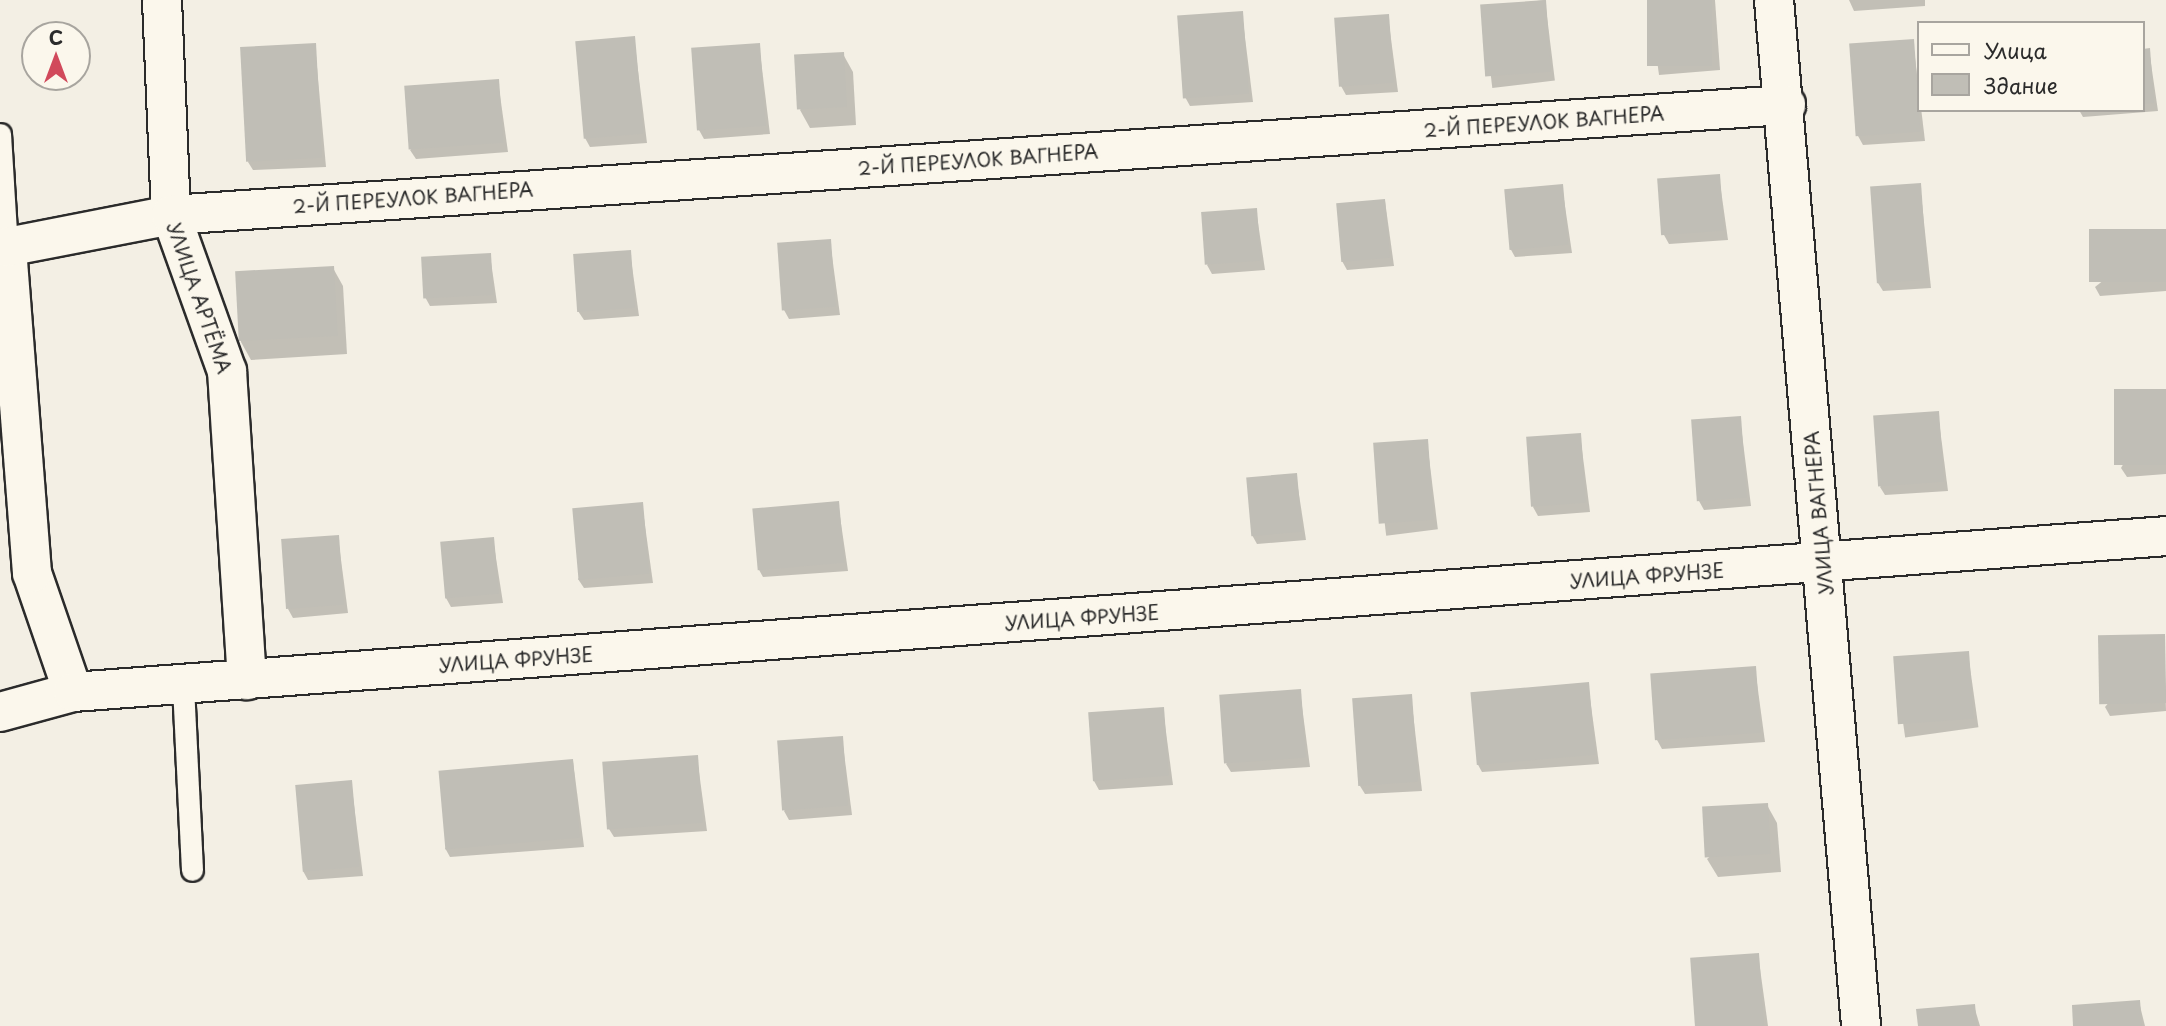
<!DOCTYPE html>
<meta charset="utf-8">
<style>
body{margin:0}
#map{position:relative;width:2166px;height:1026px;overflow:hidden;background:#f3efe4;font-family:"Playpen Sans",sans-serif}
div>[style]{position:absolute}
.shadow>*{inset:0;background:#0003;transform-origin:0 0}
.building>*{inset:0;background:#c0beb6;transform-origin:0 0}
.roads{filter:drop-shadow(2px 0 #2b2b2b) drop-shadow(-2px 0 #2b2b2b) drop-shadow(0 2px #2b2b2b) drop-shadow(0 -2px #2b2b2b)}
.service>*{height:21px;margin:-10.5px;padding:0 10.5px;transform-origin:10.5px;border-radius:10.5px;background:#fbf7ec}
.minor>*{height:38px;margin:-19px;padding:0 19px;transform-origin:19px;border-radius:19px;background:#fbf7ec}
span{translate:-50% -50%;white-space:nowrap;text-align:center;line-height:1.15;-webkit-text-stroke:5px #fbf7ec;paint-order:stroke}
.street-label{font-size:19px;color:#2b2b2b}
.legend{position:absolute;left:1917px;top:21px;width:228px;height:91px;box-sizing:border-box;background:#fbf7ec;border:2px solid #a8a59f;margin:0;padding:9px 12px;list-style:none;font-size:21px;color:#2b2b2b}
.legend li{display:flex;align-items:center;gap:14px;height:35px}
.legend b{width:35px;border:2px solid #a8a59f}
.north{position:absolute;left:21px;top:21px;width:70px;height:70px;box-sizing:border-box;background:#fbf7ec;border:2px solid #a8a59f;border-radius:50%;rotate:0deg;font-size:19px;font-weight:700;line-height:28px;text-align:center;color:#2b2b2b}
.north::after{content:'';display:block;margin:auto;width:24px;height:32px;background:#d1495b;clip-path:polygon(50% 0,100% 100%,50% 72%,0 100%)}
</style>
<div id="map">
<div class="shadow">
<i style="left:1545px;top:0;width:81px;height:63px;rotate:83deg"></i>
<i style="clip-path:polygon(1649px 0,1715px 0,1720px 70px,1659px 75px)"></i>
<i style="clip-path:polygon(1849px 0,1925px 0,1925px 6px,1854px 11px)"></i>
<i style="clip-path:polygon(1242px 13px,1253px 102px,1190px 106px,1185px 97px)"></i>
<i style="clip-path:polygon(1388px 16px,1398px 92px,1346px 95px,1341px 86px)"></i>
<i style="clip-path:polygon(634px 38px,647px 143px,590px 147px,585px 138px)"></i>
<i style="clip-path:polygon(1913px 41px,1925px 141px,1863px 145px,1858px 136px)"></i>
<i style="clip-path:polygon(759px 44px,770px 134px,704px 139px,699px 130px)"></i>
<i style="clip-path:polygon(315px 45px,326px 167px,253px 170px,248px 162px)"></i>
<i style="clip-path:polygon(2149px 50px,2158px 111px,2083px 117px,2079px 110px,2143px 110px,2143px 51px)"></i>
<i style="clip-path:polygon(843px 54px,853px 72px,856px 125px,810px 128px,800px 110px)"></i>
<i style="clip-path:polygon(498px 81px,508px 152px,416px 159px,410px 150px)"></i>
<i style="clip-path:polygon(1719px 176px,1728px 240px,1669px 244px,1664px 235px)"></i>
<i style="clip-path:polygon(1920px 185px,1931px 288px,1883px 291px,1878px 283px)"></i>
<i style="clip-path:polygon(1562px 186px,1572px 253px,1515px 257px,1510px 248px)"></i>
<i style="clip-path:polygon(1385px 201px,1394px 266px,1347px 270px,1342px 261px)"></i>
<i style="clip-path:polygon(1256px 209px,1265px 270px,1212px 274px,1207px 265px)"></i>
<i style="clip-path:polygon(2166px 231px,2166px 291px,2100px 296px,2095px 287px)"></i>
<i style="clip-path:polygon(830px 241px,840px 315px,789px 319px,784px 310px)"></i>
<i style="clip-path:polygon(630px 252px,639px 316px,584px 320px,578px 311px)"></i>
<i style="clip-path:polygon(490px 255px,497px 303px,430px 306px,425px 297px)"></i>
<i style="clip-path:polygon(333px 268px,343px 286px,347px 354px,251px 360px,241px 342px,237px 273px)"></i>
<i style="clip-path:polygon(2166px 391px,2166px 474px,2127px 477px,2121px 468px)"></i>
<i style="clip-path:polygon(1938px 413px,1948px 491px,1885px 495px,1880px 487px)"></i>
<i style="clip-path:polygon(1740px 418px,1751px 506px,1704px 510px,1699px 501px)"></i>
<i style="clip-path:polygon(1580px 434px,1590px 512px,1538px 516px,1533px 507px)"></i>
<i style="left:1427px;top:441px;width:89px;height:52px;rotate:83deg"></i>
<i style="clip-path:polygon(1296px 475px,1306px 540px,1257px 544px,1252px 535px)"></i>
<i style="clip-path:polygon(838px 503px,848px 571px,763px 577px,758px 568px)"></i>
<i style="clip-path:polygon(642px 504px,653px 583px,584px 588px,578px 579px)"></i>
<i style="clip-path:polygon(338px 537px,348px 613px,293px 618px,288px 609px)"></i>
<i style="clip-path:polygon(493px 539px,503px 603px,451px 607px,446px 598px)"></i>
<i style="clip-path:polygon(2164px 636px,2166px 711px,2110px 716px,2105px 707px)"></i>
<i style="left:1968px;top:653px;width:75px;height:74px;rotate:82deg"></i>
<i style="clip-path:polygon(1755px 668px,1765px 742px,1662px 749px,1657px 740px)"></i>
<i style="clip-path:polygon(1588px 684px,1599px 764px,1482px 772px,1477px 763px)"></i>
<i style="clip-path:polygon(1300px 691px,1310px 767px,1231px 772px,1226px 764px)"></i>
<i style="clip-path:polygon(1411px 696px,1422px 791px,1365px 794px,1360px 786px)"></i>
<i style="clip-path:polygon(1163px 709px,1173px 785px,1099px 790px,1094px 781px)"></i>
<i style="clip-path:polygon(842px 737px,852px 815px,789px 820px,784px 811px)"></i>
<i style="clip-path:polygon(697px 757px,707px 831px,614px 837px,609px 829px)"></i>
<i style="clip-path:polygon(573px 761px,584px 847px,450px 857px,445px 848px)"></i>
<i style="clip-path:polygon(351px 781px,363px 876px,308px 880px,303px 871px)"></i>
<i style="clip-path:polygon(1767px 805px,1777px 823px,1781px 872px,1718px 877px,1707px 859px)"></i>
<i style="clip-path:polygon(1758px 954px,1768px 1026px,1697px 1026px)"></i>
<i style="clip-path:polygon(2139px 1002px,2145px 1026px,2075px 1026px)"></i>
<i style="clip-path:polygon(1974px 1006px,1980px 1026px,1919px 1026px)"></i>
</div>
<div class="building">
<i style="left:1546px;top:0;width:72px;height:66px;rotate:86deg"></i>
<i style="left:1647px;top:0;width:65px;height:66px"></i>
<i style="left:1243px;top:11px;width:83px;height:66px;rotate:86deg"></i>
<i style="left:1389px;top:14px;width:69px;height:55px;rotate:86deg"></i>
<i style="left:635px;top:36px;width:98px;height:60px;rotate:85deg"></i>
<i style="left:1914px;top:39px;width:93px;height:65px;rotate:86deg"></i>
<i style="left:316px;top:43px;width:115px;height:76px;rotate:87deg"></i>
<i style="left:760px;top:43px;width:83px;height:69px;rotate:86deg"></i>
<i style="clip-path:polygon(2150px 48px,2154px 103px,2143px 104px,2143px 49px)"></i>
<i style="left:844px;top:52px;width:55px;height:50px;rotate:87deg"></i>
<i style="left:499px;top:79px;width:64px;height:95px;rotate:86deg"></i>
<i style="left:1720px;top:174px;width:57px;height:63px;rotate:86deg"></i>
<i style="left:1921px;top:183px;width:97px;height:51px;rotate:86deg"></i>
<i style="left:1563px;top:184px;width:61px;height:59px;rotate:85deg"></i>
<i style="left:1385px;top:199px;width:59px;height:49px;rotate:85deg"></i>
<i style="left:1257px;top:208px;width:53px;height:56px;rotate:86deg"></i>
<i style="left:2166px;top:229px;width:53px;height:77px;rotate:90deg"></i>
<i style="left:831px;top:239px;width:68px;height:54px;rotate:86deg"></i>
<i style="left:631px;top:250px;width:58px;height:58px;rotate:86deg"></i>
<i style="left:491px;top:253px;width:42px;height:70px;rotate:87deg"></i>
<i style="left:334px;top:266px;width:70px;height:99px;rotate:87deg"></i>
<i style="left:2166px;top:389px;width:76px;height:52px;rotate:90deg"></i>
<i style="left:1939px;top:411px;width:71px;height:66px;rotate:86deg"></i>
<i style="left:1741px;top:416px;width:82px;height:50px;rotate:86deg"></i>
<i style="left:1581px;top:433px;width:70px;height:55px;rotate:86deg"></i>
<i style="left:1428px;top:439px;width:81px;height:55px;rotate:86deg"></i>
<i style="left:1297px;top:473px;width:59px;height:51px;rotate:85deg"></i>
<i style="left:839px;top:501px;width:62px;height:87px;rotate:85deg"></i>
<i style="left:643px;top:502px;width:72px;height:71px;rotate:85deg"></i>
<i style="left:339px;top:535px;width:70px;height:58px;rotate:86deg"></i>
<i style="left:494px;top:537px;width:57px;height:54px;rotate:85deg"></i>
<i style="left:2165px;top:634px;width:69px;height:67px;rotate:89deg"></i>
<i style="left:1969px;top:651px;width:68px;height:76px;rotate:86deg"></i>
<i style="left:1756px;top:666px;width:67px;height:106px;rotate:86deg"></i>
<i style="left:1589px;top:682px;width:73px;height:119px;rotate:85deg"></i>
<i style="left:1301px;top:689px;width:69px;height:82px;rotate:86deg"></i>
<i style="left:1412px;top:694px;width:88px;height:60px;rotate:86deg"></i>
<i style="left:1164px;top:707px;width:69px;height:76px;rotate:86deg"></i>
<i style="left:843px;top:736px;width:70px;height:66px;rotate:86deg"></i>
<i style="left:698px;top:755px;width:68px;height:96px;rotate:86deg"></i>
<i style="left:573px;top:759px;width:79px;height:135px;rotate:85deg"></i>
<i style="left:352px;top:780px;width:87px;height:57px;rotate:85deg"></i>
<i style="left:1768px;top:803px;width:51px;height:66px;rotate:87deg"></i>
<i style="left:1759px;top:953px;width:73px;height:69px;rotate:86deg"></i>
<i style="clip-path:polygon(2140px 1000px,2142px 1026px,2073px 1026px,2072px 1005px)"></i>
<i style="clip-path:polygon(1975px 1004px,1977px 1026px,1918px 1026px,1916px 1009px)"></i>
</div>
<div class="roads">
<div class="service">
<i style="left:0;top:134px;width:113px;rotate:86.5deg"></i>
<i style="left:183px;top:686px;width:184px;rotate:87.2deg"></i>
</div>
<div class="minor">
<i style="left:162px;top:0;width:215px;rotate:87.6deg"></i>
<i style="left:171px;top:215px;width:166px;rotate:70.3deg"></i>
<i style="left:227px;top:371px;width:310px;rotate:86.3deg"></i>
<i style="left:1774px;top:0;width:1030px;rotate:85.15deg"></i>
<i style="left:73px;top:692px;width:126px;rotate:-109deg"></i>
<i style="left:32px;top:573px;width:327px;rotate:-94.4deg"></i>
<i style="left:7px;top:247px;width:167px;rotate:-11deg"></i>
<i style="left:171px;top:215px;width:1619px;rotate:-3.9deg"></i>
<i style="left:0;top:712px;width:76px;rotate:-15.3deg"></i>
<i style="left:73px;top:692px;width:2099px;rotate:-4.26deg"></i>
</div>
</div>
<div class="street-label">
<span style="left:1544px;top:122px;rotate:-4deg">2-Й ПЕРЕУЛОК ВАГНЕРА</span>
<span style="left:978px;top:160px;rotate:-4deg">2-Й ПЕРЕУЛОК ВАГНЕРА</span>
<span style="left:413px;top:198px;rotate:-4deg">2-Й ПЕРЕУЛОК ВАГНЕРА</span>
<span style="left:199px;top:298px;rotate:71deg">УЛИЦА АРТЁМА</span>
<span style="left:1819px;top:513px;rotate:-95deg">УЛИЦА ВАГНЕРА</span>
<span style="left:1647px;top:576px;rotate:-4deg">УЛИЦА ФРУНЗЕ</span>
<span style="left:1082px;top:618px;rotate:-4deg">УЛИЦА ФРУНЗЕ</span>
<span style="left:516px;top:660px;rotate:-4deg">УЛИЦА ФРУНЗЕ</span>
</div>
<ul class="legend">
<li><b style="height:9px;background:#fbf7ec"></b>Улица</li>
<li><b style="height:19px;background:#c0beb6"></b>Здание</li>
</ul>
<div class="north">С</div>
</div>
